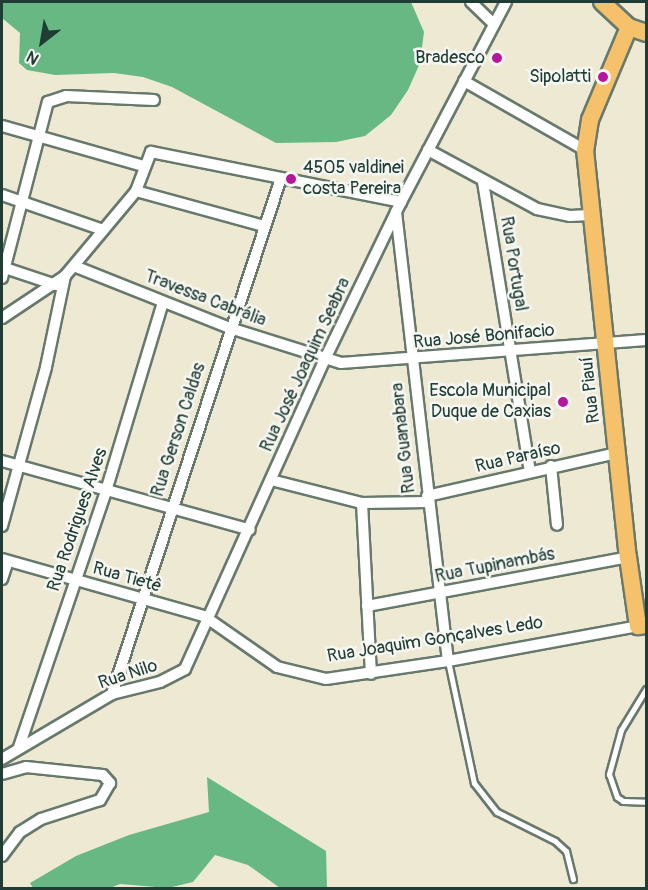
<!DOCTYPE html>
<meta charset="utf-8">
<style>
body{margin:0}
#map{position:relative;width:648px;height:890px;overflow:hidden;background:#eee9d3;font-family:Pangolin,sans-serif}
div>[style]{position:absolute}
.forest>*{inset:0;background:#68b884}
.roads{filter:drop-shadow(2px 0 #67796c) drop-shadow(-2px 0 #67796c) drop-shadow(0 2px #67796c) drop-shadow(0 -2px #67796c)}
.lane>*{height:5px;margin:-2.5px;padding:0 2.5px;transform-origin:2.5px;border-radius:2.5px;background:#fff}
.street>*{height:10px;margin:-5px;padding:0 5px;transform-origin:5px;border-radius:5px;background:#fff}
.primary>*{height:16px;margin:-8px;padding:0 8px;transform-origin:8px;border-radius:8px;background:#f5c16b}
.dots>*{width:16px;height:16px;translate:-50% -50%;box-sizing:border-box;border:3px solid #f6f6f2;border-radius:50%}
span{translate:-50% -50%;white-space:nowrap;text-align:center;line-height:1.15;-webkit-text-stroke:5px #f6f6f2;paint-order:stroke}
.poi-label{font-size:18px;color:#1f3d34}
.right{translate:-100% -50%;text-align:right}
.left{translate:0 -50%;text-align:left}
.street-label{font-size:18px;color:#1f3d34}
.frame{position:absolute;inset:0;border:3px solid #1f3d34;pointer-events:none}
.north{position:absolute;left:12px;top:12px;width:60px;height:60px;-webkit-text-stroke:4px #f6f6f2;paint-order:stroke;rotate:211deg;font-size:16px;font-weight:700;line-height:24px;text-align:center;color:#1f3d34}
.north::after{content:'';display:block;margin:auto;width:21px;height:27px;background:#1f3d34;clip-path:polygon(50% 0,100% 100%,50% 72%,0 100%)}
</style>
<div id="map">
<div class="forest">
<i style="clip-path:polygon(2px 2px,411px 2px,424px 32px,420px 63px,408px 90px,391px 115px,365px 136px,336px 142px,276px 143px,172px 87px,143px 77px,114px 73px,55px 75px,27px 70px,19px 63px,20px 33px,2px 18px)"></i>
<i style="clip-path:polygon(207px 777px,326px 851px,327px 887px,280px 888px,248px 865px,215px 855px,193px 882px,168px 888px,120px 884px,110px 888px,33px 888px,30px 883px,76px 856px,129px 835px,209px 812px)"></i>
</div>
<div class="roads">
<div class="lane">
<i style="left:448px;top:661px;width:125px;rotate:78deg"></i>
<i style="left:474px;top:783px;width:37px;rotate:52deg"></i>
<i style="left:497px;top:812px;width:65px;rotate:26.6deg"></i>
<i style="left:555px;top:841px;width:15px;rotate:42deg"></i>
<i style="left:566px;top:851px;width:29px;rotate:76deg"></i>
<i style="left:646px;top:689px;width:48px;rotate:121.4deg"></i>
<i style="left:621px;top:730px;width:46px;rotate:105.3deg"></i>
<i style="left:609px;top:774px;width:24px;rotate:71deg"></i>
<i style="left:617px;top:797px;width:7px;rotate:34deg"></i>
<i style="left:623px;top:801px;width:23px;rotate:2deg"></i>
</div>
<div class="street">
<i style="left:471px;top:2px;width:32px;rotate:44deg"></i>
<i style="left:464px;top:81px;width:139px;rotate:29.7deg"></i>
<i style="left:2px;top:126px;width:147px;rotate:15.8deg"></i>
<i style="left:428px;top:150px;width:124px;rotate:28.4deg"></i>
<i style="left:537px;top:209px;width:34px;rotate:12deg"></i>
<i style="left:570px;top:216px;width:20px;rotate:-3deg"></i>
<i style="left:483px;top:182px;width:294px;rotate:80.8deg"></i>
<i style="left:136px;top:191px;width:133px;rotate:15.3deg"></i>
<i style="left:2px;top:195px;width:107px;rotate:19.1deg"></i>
<i style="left:396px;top:212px;width:452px;rotate:83.4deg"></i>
<i style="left:74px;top:266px;width:168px;rotate:21.7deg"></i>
<i style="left:230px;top:328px;width:116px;rotate:17.5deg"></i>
<i style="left:341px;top:363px;width:306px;rotate:-4.3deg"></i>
<i style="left:2px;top:267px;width:57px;rotate:18.4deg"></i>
<i style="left:2px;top:278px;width:182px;rotate:-75.4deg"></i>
<i style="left:48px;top:102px;width:19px;rotate:-18deg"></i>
<i style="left:66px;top:96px;width:88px;rotate:2.6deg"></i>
<i style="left:2px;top:318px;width:76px;rotate:-33.7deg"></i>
<i style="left:65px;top:276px;width:111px;rotate:-50.1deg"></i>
<i style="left:136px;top:191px;width:42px;rotate:-69deg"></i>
<i style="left:151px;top:152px;width:255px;rotate:11.3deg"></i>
<i style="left:2px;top:461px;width:257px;rotate:15.5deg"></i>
<i style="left:551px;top:466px;width:59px;rotate:84.2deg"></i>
<i style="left:271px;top:480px;width:94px;rotate:14.2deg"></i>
<i style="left:362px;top:503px;width:66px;rotate:-0.9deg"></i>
<i style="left:427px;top:496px;width:195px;rotate:-12.8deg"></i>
<i style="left:362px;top:503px;width:171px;rotate:87deg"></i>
<i style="left:2px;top:526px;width:165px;rotate:-74.5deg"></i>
<i style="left:46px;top:367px;width:93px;rotate:-78.2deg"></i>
<i style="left:2px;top:559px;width:210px;rotate:15.8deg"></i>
<i style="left:204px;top:616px;width:89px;rotate:34.9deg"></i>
<i style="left:277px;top:667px;width:50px;rotate:13.8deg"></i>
<i style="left:326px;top:679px;width:123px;rotate:-8.4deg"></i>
<i style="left:448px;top:661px;width:193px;rotate:-10.4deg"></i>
<i style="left:2px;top:579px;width:19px;rotate:-72deg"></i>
<i style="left:367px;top:606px;width:266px;rotate:-10.6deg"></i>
<i style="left:112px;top:694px;width:543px;rotate:-71.87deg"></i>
<i style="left:19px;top:747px;width:270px;rotate:-71.2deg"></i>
<i style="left:106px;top:491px;width:197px;rotate:-73.2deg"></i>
<i style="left:2px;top:759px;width:128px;rotate:-30.6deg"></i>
<i style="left:112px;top:694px;width:49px;rotate:-14deg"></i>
<i style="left:160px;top:682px;width:28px;rotate:-27deg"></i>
<i style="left:185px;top:669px;width:340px;rotate:-65.7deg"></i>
<i style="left:325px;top:359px;width:174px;rotate:-64.2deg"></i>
<i style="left:401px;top:202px;width:226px;rotate:-62.3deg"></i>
<i style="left:2px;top:774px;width:25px;rotate:-16deg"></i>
<i style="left:26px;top:767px;width:77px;rotate:5.9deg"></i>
<i style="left:103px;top:775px;width:11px;rotate:49deg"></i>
<i style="left:110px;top:783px;width:20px;rotate:120deg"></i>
<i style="left:100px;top:800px;width:62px;rotate:162.1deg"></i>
<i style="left:41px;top:819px;width:25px;rotate:148deg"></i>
<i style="left:20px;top:832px;width:30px;rotate:127deg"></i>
</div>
<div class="primary">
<i style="left:602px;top:2px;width:37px;rotate:43deg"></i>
<i style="left:629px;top:27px;width:18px;rotate:19deg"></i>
<i style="left:629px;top:27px;width:101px;rotate:112.8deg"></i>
<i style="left:590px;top:120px;width:30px;rotate:99deg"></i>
<i style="left:585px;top:150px;width:409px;rotate:84deg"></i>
<i style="left:628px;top:557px;width:70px;rotate:81.8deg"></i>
<i style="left:638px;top:626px;width:8px;rotate:-7deg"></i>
</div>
</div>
<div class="dots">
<i style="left:497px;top:58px;background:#b5179e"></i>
<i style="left:603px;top:77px;background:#b5179e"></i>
<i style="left:291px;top:179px;background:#b5179e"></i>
<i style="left:563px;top:402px;background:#b5179e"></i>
</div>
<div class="poi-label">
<span class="right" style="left:485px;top:58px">Bradesco</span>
<span class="right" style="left:591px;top:77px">Sipolatti</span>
<span class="left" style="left:303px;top:179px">4505 valdinei<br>costa Pereira</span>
<span class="right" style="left:551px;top:402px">Escola Municipal<br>Duque de Caxias</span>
</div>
<div class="street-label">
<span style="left:513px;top:264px;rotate:81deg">Rua Portugal</span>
<span style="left:205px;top:299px;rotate:21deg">Travessa Cabrália</span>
<span style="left:484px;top:337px;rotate:-5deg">Rua José Bonifacio</span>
<span style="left:306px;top:365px;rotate:-65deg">Rua José Joaquim Seabra</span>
<span style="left:591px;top:390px;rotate:-96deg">Rua Piauí</span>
<span style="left:179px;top:430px;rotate:-72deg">Rua Gerson Caldas</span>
<span style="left:404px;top:438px;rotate:-96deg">Rua Guanabara</span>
<span style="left:518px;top:458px;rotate:-13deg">Rua Paraíso</span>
<span style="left:78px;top:520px;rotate:-71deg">Rua Rodrigues Alves</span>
<span style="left:495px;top:566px;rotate:-11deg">Rua Tupinambás</span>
<span style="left:127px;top:578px;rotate:16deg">Rua Tietê</span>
<span style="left:435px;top:640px;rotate:-9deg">Rua Joaquim Gonçalves Ledo</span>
<span style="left:128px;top:675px;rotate:-18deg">Rua Nilo</span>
</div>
<div class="frame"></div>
<div class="north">N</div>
</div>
